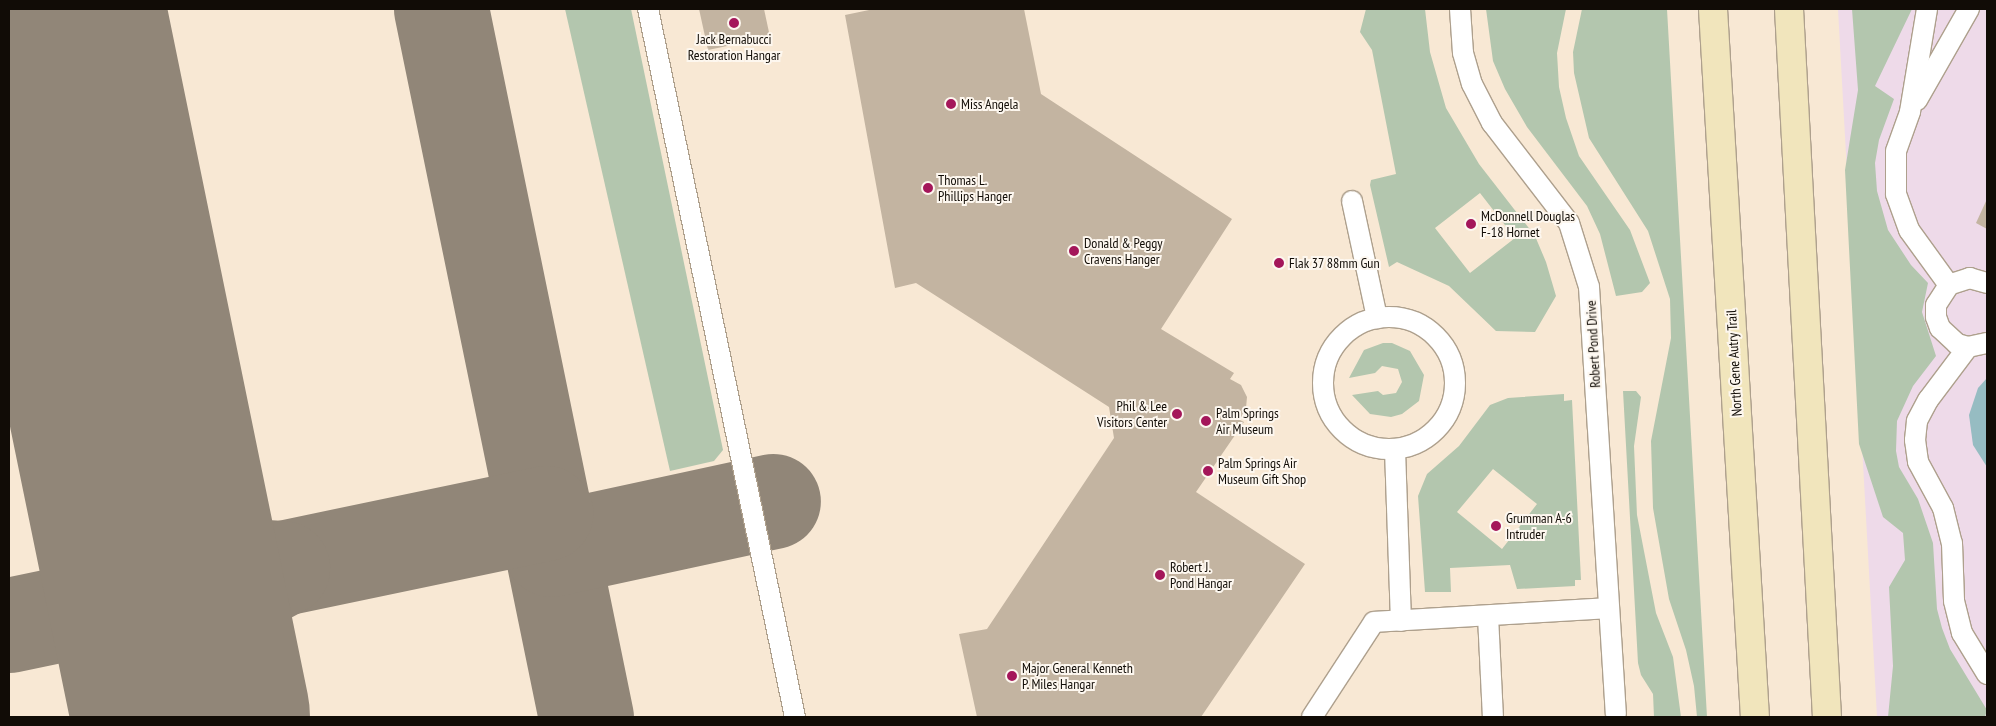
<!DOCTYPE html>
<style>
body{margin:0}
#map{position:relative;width:1996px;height:726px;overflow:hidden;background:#f8e8d4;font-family:"PT Sans Narrow",sans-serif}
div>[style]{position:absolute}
.industrial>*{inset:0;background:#eedae9}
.green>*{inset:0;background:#b3c6ae}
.water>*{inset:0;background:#96bcc2}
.taxiway>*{height:95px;margin:-47.5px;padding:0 47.5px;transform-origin:47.5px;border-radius:47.5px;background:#918678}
.runway>*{height:238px;margin:-119px;padding:0 119px;transform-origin:119px;border-radius:119px;background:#918678}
.building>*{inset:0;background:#c3b4a1}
.roads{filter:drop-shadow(1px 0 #aea08d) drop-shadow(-1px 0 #aea08d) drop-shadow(0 1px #aea08d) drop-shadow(0 -1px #aea08d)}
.service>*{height:20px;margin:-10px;padding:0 10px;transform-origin:10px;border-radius:10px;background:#fff}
.service>.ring{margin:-10px;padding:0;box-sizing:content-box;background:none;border:20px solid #fff;border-radius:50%}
.primary>*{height:28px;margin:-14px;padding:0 14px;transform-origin:14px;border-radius:14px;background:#f1e5bc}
.dots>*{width:14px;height:14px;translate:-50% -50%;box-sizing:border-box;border:2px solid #fdf7ef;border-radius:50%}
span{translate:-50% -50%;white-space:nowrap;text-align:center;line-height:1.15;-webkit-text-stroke:4px #fdf7ef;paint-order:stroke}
.poi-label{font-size:14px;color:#110c06}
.left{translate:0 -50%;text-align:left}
.right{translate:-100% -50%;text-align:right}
.street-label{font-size:14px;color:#110c06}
.frame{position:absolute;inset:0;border:10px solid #110c06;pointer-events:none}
</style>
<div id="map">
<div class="industrial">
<i style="clip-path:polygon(1838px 9px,1987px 9px,1987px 717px,1877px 717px)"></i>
</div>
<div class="green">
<i style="clip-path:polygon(565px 9px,631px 9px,723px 450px,714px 461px,670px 471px)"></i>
<i style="clip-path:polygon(evenodd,1366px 9px,1425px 9px,1430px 52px,1446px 108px,1479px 164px,1535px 236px,1546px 262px,1556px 296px,1535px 332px,1496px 331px,1449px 286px,1397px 262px,1389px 267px,1370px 185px,1371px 180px,1396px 174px,1372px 50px,1360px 32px,1366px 9px,1480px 193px,1515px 238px,1470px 273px,1435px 228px,1480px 193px)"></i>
<i style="clip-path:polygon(1486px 9px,1566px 9px,1557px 53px,1559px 87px,1566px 118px,1579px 156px,1630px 230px,1650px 283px,1642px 292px,1616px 296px,1600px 234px,1587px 206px,1527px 127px,1505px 89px,1493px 61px)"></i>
<i style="clip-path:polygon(1582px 9px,1667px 9px,1707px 717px,1697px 717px,1694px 686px,1686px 650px,1669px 599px,1653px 508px,1651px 441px,1671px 338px,1670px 299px,1648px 231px,1589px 138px,1574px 73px,1573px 52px)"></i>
<i style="clip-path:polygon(1852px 9px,1912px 9px,1875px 86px,1894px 99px,1879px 140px,1875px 163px,1877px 191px,1888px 230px,1911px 265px,1928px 283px,1922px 312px,1936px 356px,1913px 386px,1897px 421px,1896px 451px,1899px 467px,1918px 499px,1933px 543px,1937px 609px,1942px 628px,1950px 649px,1987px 710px,1985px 717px,1888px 717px,1893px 666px,1889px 587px,1905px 560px,1903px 533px,1883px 517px,1859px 444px,1845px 170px,1858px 90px)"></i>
<i style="clip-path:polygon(1383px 343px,1392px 343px,1410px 351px,1424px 375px,1419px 401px,1402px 414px,1391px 417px,1370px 414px,1352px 395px,1378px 391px,1383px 395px,1396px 393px,1402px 382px,1398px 369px,1382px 366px,1375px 373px,1349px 378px,1364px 350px)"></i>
<i style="clip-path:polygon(1623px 391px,1636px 391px,1641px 397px,1634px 446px,1637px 515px,1656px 613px,1673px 657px,1681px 717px,1654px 717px,1653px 694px,1641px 675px,1638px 663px)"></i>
<i style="clip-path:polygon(evenodd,1564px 394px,1564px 401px,1572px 400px,1581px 580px,1575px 580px,1575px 586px,1517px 589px,1510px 565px,1450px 568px,1451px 592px,1425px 592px,1418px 496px,1427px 474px,1459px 446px,1490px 405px,1508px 398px,1564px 394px,1493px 469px,1537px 504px,1502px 549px,1457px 512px,1493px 469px)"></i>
</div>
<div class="water">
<i style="clip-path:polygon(1987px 378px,1987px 467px,1973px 445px,1969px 415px,1978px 388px)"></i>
</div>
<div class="taxiway">
<i style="left:441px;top:9px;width:723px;rotate:78.43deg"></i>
<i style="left:140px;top:467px;width:48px;rotate:64deg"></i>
<i style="left:161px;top:510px;width:47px;rotate:48.5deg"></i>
<i style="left:192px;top:545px;width:24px;rotate:33deg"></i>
<i style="left:212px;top:558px;width:23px;rotate:18deg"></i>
<i style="left:234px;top:565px;width:48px;rotate:3.6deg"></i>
<i style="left:551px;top:549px;width:227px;rotate:-12.2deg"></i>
<i style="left:9px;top:625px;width:548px;rotate:-11.8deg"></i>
<i style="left:191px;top:714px;width:45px;rotate:-86.2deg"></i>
<i style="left:194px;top:669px;width:44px;rotate:-71.6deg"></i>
<i style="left:208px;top:627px;width:48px;rotate:-49.3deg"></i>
<i style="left:239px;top:591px;width:49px;rotate:-28.1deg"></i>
</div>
<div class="runway">
<i style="left:46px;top:9px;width:723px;rotate:78.43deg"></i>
</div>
<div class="building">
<i style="clip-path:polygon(699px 9px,764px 9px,770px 37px,708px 50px)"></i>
<i style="clip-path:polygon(874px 9px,1024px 9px,1041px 94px,1232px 219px,1161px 329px,1234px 373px,1230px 379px,1241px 385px,1247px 397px,1246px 408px,1240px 420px,1244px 422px,1196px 492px,1305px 564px,1201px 717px,977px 717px,959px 634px,987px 629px,1114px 438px,1109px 407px,916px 283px,895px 288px,845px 15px)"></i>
<i style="clip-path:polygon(1987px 199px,1987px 229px,1976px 223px)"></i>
</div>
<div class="roads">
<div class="service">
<i style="left:648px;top:9px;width:723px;rotate:78.27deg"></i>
<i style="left:1460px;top:9px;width:44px;rotate:86.1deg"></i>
<i style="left:1463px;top:53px;width:32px;rotate:74deg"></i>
<i style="left:1472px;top:84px;width:44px;rotate:62.9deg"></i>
<i style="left:1492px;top:123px;width:126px;rotate:52.4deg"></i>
<i style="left:1569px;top:223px;width:67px;rotate:72.6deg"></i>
<i style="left:1589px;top:287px;width:428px;rotate:86.4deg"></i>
<i style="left:1927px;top:9px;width:104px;rotate:99.4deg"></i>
<i style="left:1910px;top:112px;width:41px;rotate:109.7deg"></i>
<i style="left:1896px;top:151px;width:43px;rotate:90deg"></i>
<i style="left:1896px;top:194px;width:38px;rotate:70deg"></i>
<i style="left:1909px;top:230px;width:68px;rotate:54deg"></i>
<i style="left:1917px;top:100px;width:105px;rotate:-60.3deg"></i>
<i style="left:1352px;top:201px;width:120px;rotate:77.9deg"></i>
<i style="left:1987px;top:283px;width:18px;rotate:-164deg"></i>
<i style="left:1970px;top:278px;width:22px;rotate:162deg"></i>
<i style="left:1949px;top:285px;width:24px;rotate:123deg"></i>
<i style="left:1936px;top:305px;width:12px;rotate:90deg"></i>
<i style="left:1936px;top:317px;width:12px;rotate:70deg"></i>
<i style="left:1940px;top:328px;width:23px;rotate:43deg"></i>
<i style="left:1957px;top:344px;width:11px;rotate:15deg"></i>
<i style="left:1968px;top:347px;width:19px;rotate:-12deg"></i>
<i class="ring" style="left:1323px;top:317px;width:112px;height:112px"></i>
<i style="left:1968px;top:347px;width:66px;rotate:127deg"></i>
<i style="left:1928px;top:400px;width:24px;rotate:118deg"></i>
<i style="left:1917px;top:421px;width:19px;rotate:96deg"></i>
<i style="left:1915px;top:440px;width:22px;rotate:82deg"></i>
<i style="left:1918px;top:462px;width:52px;rotate:61.5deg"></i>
<i style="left:1943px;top:508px;width:36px;rotate:76deg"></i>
<i style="left:1952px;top:543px;width:58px;rotate:88deg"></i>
<i style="left:1954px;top:601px;width:33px;rotate:76deg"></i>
<i style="left:1962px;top:633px;width:48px;rotate:58.6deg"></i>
<i style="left:1395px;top:450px;width:171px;rotate:88deg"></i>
<i style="left:1488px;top:616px;width:101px;rotate:87.2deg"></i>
<i style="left:1312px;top:717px;width:113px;rotate:-56.9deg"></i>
<i style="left:1374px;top:622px;width:235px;rotate:-3.4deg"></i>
</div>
<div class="primary">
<i style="left:1713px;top:9px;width:709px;rotate:86.61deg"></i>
<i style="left:1789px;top:9px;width:709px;rotate:86.93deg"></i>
</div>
</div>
<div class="dots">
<i style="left:734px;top:23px;background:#a4165a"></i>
<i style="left:951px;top:104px;background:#a4165a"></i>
<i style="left:928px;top:188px;background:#a4165a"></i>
<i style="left:1471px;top:224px;background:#a4165a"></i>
<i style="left:1074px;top:251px;background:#a4165a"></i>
<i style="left:1279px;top:263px;background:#a4165a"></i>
<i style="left:1177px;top:414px;background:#a4165a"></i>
<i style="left:1206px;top:421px;background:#a4165a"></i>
<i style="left:1208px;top:471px;background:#a4165a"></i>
<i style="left:1496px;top:526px;background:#a4165a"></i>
<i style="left:1160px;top:575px;background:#a4165a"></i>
<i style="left:1012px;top:676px;background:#a4165a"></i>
</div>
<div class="poi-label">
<span style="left:734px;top:47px">Jack Bernabucci<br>Restoration Hangar</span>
<span class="left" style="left:961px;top:104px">Miss Angela</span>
<span class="left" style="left:938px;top:188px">Thomas L.<br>Phillips Hanger</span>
<span class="left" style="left:1481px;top:224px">McDonnell Douglas<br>F-18 Hornet</span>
<span class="left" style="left:1084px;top:251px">Donald &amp; Peggy<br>Cravens Hanger</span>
<span class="left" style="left:1289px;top:263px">Flak 37 88mm Gun</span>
<span class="right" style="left:1167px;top:414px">Phil &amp; Lee<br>Visitors Center</span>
<span class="left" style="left:1216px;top:421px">Palm Springs<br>Air Museum</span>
<span class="left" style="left:1218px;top:471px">Palm Springs Air<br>Museum Gift Shop</span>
<span class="left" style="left:1506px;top:526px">Grumman A-6<br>Intruder</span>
<span class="left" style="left:1170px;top:575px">Robert J.<br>Pond Hangar</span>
<span class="left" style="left:1022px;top:676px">Major General Kenneth<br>P. Miles Hangar</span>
</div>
<div class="street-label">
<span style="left:1593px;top:344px;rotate:-93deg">Robert Pond Drive</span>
<span style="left:1734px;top:363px;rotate:-93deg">North Gene Autry Trail</span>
</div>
<div class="frame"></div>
</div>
